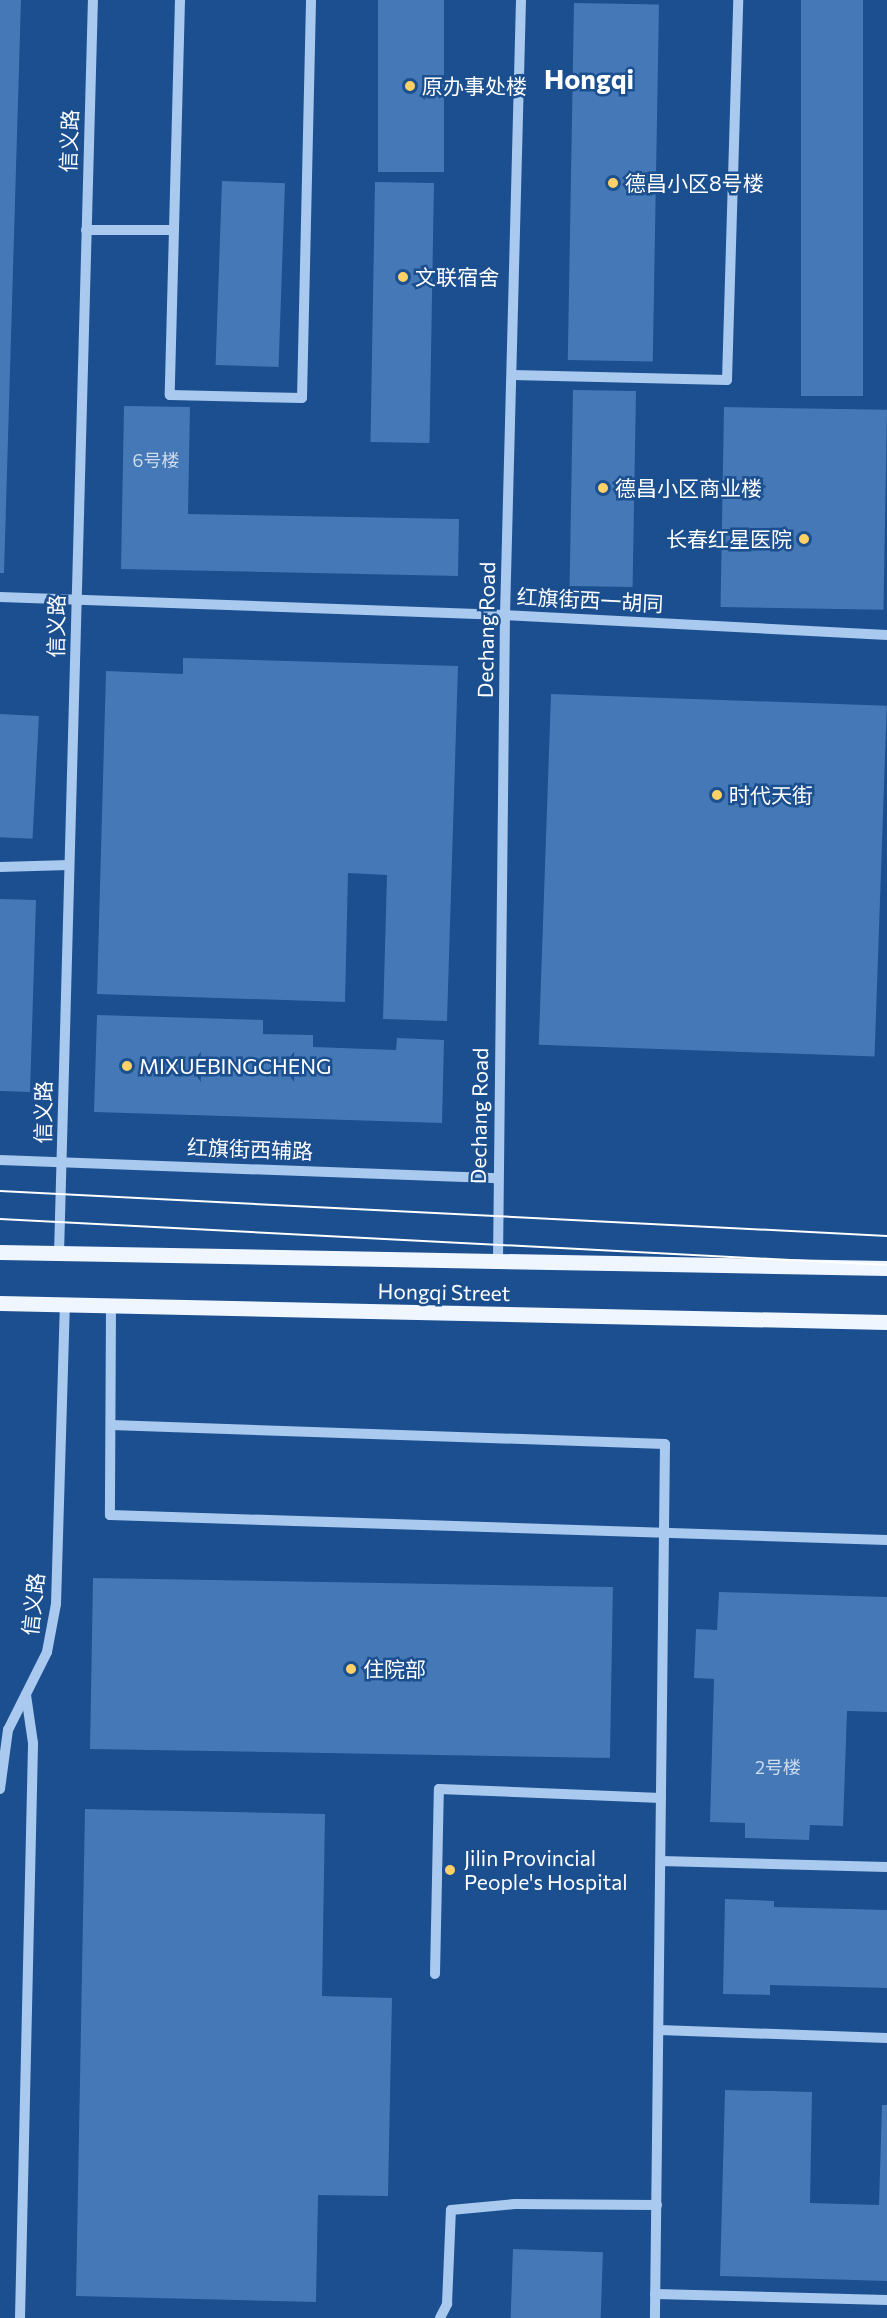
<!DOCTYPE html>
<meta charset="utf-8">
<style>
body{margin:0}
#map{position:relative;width:887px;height:2318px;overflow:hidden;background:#1b4f8f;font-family:Commissioner,"Noto Sans SC",sans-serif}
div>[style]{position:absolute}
.building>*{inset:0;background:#4478b7;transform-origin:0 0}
.minor>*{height:10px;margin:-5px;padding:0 5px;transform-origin:5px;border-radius:5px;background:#a9c9ee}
.major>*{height:15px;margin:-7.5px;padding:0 7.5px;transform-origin:7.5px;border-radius:7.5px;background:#f0f6ff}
.tram>*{height:1.5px;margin:-0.75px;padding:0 0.75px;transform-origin:0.75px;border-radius:0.75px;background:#fff}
.dots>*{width:16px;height:16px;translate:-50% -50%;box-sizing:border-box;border:3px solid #1b4f8f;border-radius:50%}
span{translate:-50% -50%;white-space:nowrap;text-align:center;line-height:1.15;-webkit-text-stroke:5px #1b4f8f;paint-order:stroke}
.number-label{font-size:18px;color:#d0dded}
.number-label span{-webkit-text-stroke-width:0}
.poi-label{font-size:21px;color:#fff}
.left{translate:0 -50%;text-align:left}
.right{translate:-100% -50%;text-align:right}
.street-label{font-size:21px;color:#fff}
.district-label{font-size:27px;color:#fff;font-weight:700}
</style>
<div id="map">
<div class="building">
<i style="clip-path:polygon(0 0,21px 0,4px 573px,0 573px)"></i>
<i style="left:378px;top:0;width:66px;height:172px"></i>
<i style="left:801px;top:0;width:62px;height:396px"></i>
<i style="left:574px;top:3px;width:85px;height:357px;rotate:1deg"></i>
<i style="left:222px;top:181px;width:63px;height:184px;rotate:2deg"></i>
<i style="left:375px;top:182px;width:59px;height:260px;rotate:1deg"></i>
<i style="left:573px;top:390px;width:63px;height:196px;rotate:1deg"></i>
<i style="clip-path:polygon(124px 406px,190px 407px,188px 514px,459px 519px,458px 576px,121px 569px)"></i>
<i style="left:724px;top:407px;width:163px;height:200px;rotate:1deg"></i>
<i style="clip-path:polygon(183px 658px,458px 666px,447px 1021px,383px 1019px,387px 875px,348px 873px,345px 1002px,97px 994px,106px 671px,183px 674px)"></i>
<i style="left:551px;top:694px;width:336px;height:351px;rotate:2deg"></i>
<i style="left:0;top:714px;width:39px;height:123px;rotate:3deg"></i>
<i style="clip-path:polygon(0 899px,36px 900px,30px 1092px,0 1091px)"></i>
<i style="clip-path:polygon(97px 1015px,263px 1020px,263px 1034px,313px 1035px,313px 1047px,396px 1050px,397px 1038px,444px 1040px,442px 1123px,94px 1112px)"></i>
<i style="left:93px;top:1578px;width:520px;height:171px;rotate:1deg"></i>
<i style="clip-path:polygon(719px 1592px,887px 1597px,887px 1712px,847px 1711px,843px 1826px,810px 1825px,809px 1840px,745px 1838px,745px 1823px,710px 1822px,714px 1679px,694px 1678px,696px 1629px,717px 1630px)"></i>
<i style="clip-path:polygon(85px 1809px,325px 1814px,322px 1996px,392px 1998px,388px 2196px,318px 2195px,316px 2302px,76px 2296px)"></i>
<i style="clip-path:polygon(725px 1899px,774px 1901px,774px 1907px,887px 1910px,887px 1988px,770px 1985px,770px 1995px,723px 1994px)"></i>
<i style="clip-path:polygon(725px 2090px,812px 2092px,810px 2203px,879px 2205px,882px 2105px,887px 2105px,887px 2281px,720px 2276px)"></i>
<i style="left:513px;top:2249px;width:90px;height:69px;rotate:2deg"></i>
</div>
<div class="minor">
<i style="left:180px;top:0;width:395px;rotate:91.5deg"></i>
<i style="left:170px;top:395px;width:132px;rotate:1.3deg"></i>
<i style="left:302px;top:398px;width:398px;rotate:-88.7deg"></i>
<i style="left:86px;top:230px;width:88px"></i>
<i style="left:512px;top:375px;width:215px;rotate:1.3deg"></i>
<i style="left:727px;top:380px;width:380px;rotate:-88.3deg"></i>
<i style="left:0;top:597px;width:505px;rotate:2.04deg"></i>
<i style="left:505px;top:615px;width:383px;rotate:3deg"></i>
<i style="left:0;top:867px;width:69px;rotate:-1.7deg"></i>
<i style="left:0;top:1160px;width:498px;rotate:2.1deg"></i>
<i style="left:59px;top:1254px;width:1254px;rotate:-88.45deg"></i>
<i style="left:498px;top:1261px;width:646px;rotate:-89.38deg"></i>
<i style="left:505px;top:615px;width:615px;rotate:-88.51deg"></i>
<i style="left:111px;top:1306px;width:209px;rotate:90.3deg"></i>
<i style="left:110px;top:1515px;width:777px;rotate:1.84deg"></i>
<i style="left:111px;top:1425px;width:554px;rotate:1.96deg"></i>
<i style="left:665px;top:1444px;width:874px;rotate:90.66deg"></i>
<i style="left:0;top:1789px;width:60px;rotate:-82.3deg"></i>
<i style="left:8px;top:1730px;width:87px;rotate:-63.4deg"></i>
<i style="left:47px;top:1652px;width:49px;rotate:-79.4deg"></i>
<i style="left:56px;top:1604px;width:299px;rotate:-88.3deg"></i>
<i style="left:661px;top:1861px;width:226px;rotate:1.5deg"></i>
<i style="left:435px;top:1974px;width:185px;rotate:-88.8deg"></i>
<i style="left:439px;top:1789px;width:222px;rotate:2.3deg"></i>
<i style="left:659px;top:2030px;width:228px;rotate:2deg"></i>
<i style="left:655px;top:2294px;width:232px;rotate:1.5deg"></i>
<i style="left:20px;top:2318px;width:575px;rotate:-88.7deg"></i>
<i style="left:33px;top:1743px;width:49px;rotate:-98.3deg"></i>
<i style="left:440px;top:2318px;width:16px;rotate:-63deg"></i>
<i style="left:447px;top:2304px;width:94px;rotate:-87.6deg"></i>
<i style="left:451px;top:2210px;width:64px;rotate:-5.4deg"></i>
<i style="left:515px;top:2204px;width:142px;rotate:0.4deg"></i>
</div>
<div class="major">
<i style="left:0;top:1252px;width:887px;rotate:1.03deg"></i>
<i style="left:0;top:1303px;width:887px;rotate:1.23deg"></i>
</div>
<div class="tram">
<i style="left:0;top:1191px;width:888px;rotate:2.9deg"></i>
<i style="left:0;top:1219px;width:888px;rotate:2.97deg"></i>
</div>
<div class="dots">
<i style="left:410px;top:86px;background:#ffd166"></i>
<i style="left:613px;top:183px;background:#ffd166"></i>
<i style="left:403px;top:277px;background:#ffd166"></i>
<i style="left:603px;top:488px;background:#ffd166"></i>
<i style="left:804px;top:539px;background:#ffd166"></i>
<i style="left:717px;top:795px;background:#ffd166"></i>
<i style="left:127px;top:1066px;background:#ffd166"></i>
<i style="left:351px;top:1669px;background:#ffd166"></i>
<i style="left:450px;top:1870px;background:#ffd166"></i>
</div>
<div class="number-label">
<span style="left:156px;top:460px">6号楼</span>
<span style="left:778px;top:1767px">2号楼</span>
</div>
<div class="poi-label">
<span class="left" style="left:422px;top:86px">原办事处楼</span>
<span class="left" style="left:625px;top:183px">德昌小区8号楼</span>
<span class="left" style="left:415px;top:277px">文联宿舍</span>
<span class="left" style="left:615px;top:488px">德昌小区商业楼</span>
<span class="right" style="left:792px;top:539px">长春红星医院</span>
<span class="left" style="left:729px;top:795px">时代天街</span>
<span class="left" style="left:139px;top:1066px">MIXUEBINGCHENG</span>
<span class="left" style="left:363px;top:1669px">住院部</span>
<span class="left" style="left:464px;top:1870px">Jilin Provincial<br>People's Hospital</span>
</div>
<div class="street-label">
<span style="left:69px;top:141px;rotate:-88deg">信义路</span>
<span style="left:590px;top:600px;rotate:3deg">红旗街西一胡同</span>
<span style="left:56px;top:626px;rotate:-89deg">信义路</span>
<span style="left:486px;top:630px;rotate:-89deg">Dechang Road</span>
<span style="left:43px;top:1112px;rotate:-89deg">信义路</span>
<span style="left:479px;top:1116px;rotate:-89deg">Dechang Road</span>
<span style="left:250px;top:1149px;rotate:2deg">红旗街西辅路</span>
<span style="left:444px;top:1292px;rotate:1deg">Hongqi Street</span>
<span style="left:33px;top:1604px;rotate:-84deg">信义路</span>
</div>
<div class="district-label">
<span style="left:589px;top:79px">Hongqi</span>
</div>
</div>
